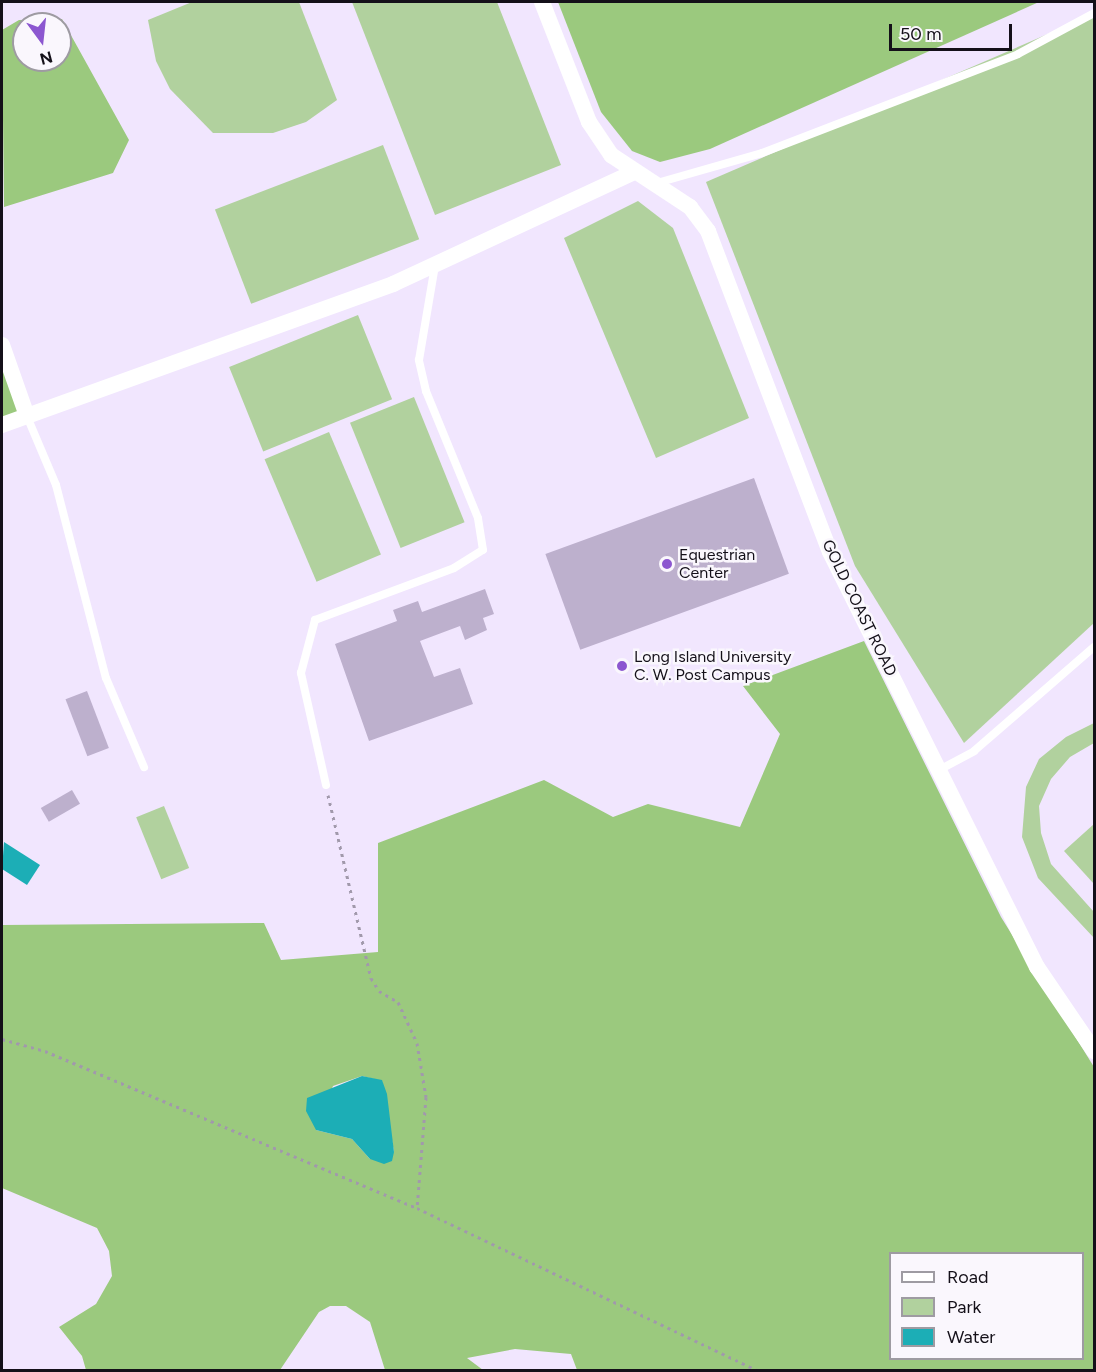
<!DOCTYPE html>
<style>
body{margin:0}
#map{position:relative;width:1096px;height:1372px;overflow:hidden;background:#f1e6fe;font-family:Figtree,sans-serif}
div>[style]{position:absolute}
.green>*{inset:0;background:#b1d19e;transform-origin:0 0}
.forest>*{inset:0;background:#9bc97e}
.water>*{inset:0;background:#1caeb6}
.building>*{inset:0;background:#bdb0cd;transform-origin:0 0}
.path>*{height:3px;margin-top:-1.5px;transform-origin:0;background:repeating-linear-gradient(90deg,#a199ab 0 3px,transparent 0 7.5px)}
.lane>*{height:8px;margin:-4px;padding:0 4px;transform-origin:4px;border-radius:4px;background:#fff}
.street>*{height:16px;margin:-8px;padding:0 8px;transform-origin:8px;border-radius:8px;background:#fff}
.dots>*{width:16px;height:16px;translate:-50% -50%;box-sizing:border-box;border:3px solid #faf7fd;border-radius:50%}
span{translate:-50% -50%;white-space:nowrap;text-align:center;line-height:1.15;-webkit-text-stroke:5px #faf7fd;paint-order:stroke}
.poi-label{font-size:16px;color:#141019}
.left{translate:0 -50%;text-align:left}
.street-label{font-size:16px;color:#141019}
.frame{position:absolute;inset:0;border:3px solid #141019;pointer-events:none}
.legend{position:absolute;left:889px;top:1252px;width:195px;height:108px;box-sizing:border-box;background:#faf7fd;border:2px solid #9e9ba2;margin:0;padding:8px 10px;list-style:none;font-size:18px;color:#141019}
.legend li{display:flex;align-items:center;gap:12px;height:30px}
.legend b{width:30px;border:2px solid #9e9ba2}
.north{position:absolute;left:12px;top:12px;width:60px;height:60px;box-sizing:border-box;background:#faf7fd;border:2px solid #9e9ba2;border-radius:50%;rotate:165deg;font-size:16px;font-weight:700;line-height:24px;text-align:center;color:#141019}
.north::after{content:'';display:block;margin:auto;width:21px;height:27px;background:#8c57d0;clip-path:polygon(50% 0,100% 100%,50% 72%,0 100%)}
.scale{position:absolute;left:889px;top:24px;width:123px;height:27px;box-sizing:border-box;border:3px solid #141019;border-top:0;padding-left:8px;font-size:18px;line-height:21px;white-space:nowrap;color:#141019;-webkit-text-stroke:4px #faf7fd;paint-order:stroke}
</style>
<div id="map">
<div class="green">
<i style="clip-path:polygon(192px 2px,299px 2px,337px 100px,306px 122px,273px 133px,213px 133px,170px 89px,156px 61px,148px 20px)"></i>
<i style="clip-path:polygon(352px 2px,497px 2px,561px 165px,435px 215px)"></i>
<i style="clip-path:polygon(1094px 14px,1094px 623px,964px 743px,855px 566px,706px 182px)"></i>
<i style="left:383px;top:145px;width:101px;height:180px;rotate:69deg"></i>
<i style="clip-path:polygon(638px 201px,673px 228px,749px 418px,656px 458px,564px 238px)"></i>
<i style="left:358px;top:315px;width:91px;height:139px;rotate:68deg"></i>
<i style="left:414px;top:397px;width:135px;height:69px;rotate:68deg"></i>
<i style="left:329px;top:432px;width:133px;height:70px;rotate:67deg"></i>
<i style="clip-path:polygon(1094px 723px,1094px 743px,1070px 757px,1051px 779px,1039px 806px,1041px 833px,1051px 864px,1094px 912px,1094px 938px,1038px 878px,1022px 837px,1026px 787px,1039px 759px,1066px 737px)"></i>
<i style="left:164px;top:806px;width:67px;height:30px;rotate:68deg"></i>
<i style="clip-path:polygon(1094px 824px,1094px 884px,1064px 851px)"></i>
</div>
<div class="forest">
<i style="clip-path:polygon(558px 2px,1039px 2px,710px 149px,660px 162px,632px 151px,601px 112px)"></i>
<i style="clip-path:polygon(evenodd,62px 19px,129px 140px,113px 173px,4px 207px,2px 30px,19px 20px,62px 19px,24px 24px,60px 24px,60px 60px,24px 60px,24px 24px)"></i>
<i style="clip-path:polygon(2px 363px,21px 412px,2px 421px)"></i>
<i style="clip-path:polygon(evenodd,864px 641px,1001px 917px,1094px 1067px,1094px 1370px,577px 1370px,571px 1354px,515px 1349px,467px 1358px,483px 1370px,385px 1370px,370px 1322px,346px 1306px,330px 1306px,319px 1312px,280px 1370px,86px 1370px,82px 1356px,59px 1327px,96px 1304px,112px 1276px,109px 1251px,97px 1228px,2px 1188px,2px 925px,264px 923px,281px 960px,378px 952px,378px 843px,544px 780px,613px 817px,648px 804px,740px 827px,780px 734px,743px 686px,864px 641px,362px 1076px,382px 1081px,394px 1152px,370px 1159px,352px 1139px,316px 1130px,333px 1086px,362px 1076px,864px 641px,890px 1254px,1082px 1254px,1082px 1358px,890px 1358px,890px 1254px)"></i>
</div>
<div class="water">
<i style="clip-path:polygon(4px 842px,40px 865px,27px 885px,2px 869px)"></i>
<i style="clip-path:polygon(362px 1076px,382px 1080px,387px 1094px,394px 1152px,392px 1161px,384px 1164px,370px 1159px,352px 1139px,316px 1130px,306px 1111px,307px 1098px)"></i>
</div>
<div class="building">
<i style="left:754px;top:478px;width:102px;height:222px;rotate:70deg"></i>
<i style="clip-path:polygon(485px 589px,494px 614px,483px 618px,487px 630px,465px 640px,460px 626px,420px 641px,434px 677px,460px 668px,473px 704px,369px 741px,335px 644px,397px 621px,393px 610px,418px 601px,422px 612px)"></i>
<i style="left:87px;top:691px;width:61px;height:23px;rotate:69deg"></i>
<i style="left:72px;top:790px;width:16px;height:36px;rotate:60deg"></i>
</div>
<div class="path">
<i style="left:328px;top:795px;width:188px;rotate:76.8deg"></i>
<i style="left:371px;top:978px;width:15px;rotate:58deg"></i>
<i style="left:379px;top:991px;width:22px;rotate:30deg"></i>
<i style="left:398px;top:1002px;width:45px;rotate:65.1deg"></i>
<i style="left:417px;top:1043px;width:55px;rotate:80.5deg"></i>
<i style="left:426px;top:1097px;width:111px;rotate:94.6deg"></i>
<i style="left:417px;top:1208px;width:377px;rotate:25.5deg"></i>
<i style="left:2px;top:1039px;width:45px;rotate:15.6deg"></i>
<i style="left:45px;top:1051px;width:404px;rotate:22.9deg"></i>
</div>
<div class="lane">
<i style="left:657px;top:183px;width:109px;rotate:-15.9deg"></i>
<i style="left:762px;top:153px;width:274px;rotate:-21.1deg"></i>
<i style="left:1018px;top:54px;width:86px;rotate:-28.3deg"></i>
<i style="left:26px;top:414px;width:77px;rotate:67.1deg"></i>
<i style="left:56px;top:485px;width:199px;rotate:75.5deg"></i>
<i style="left:106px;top:678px;width:97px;rotate:66.9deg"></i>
<i style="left:939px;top:770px;width:40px;rotate:-28deg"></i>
<i style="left:974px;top:751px;width:159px;rotate:-40.9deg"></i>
<i style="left:326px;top:785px;width:115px;rotate:-102.6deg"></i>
<i style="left:301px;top:673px;width:55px;rotate:-75.2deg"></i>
<i style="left:315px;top:620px;width:148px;rotate:-20.5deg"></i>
<i style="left:454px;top:568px;width:34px;rotate:-32deg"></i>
<i style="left:483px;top:550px;width:32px;rotate:-99deg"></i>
<i style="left:478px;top:518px;width:137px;rotate:-112.3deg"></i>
<i style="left:426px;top:391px;width:32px;rotate:-103deg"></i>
<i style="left:419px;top:360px;width:96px;rotate:-80.4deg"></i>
</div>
<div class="street">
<i style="left:542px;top:2px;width:129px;rotate:68.6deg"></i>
<i style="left:589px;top:122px;width:40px;rotate:56deg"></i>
<i style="left:611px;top:155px;width:95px;rotate:33.4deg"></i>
<i style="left:690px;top:207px;width:30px;rotate:53deg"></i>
<i style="left:708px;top:231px;width:343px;rotate:69.2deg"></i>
<i style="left:830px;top:552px;width:464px;rotate:63.5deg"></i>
<i style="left:1037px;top:967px;width:102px;rotate:55.8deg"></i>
<i style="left:2px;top:345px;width:72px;rotate:70.6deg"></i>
<i style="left:2px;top:425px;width:416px;rotate:-19.8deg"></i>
<i style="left:393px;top:284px;width:266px;rotate:-24.9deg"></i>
</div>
<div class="dots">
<i style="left:667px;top:564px;background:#8c57d0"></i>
<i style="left:622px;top:666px;background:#8c57d0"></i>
</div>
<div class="poi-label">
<span class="left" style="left:679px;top:564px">Equestrian<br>Center</span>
<span class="left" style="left:634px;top:666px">Long Island University<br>C. W. Post Campus</span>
</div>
<div class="street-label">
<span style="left:859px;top:608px;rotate:64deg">GOLD COAST ROAD</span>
</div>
<div class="frame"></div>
<ul class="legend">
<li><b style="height:8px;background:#fff"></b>Road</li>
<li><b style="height:16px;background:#b1d19e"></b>Park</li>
<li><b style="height:16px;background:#1caeb6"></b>Water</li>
</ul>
<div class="north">N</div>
<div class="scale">50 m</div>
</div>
